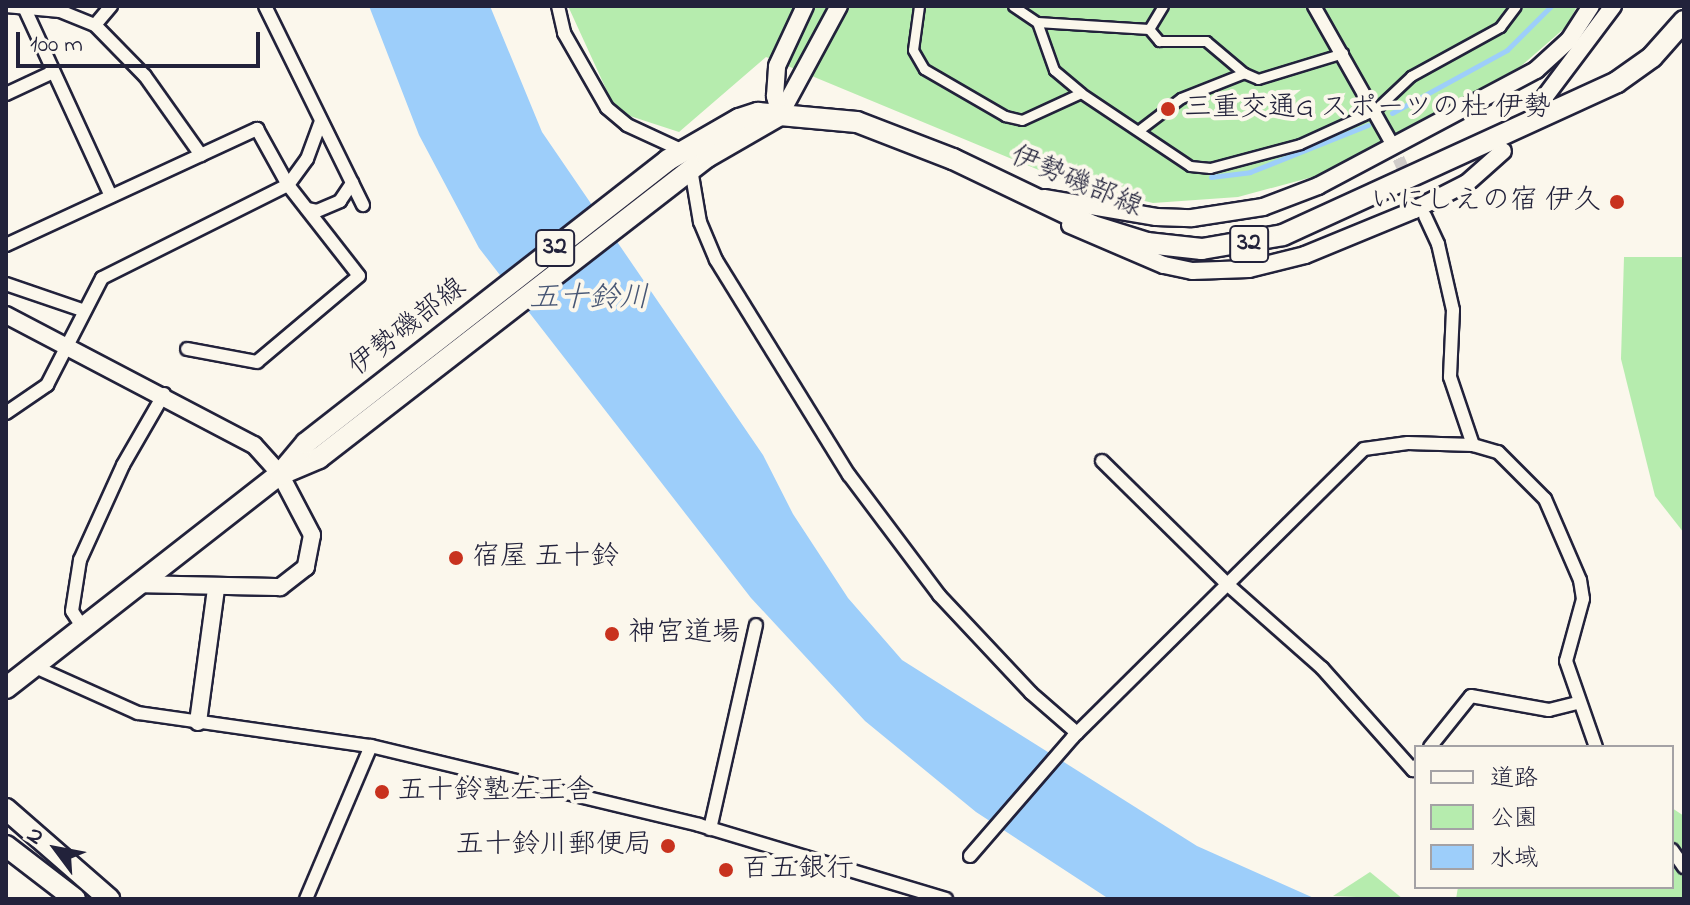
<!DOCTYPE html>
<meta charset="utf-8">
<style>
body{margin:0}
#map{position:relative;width:1690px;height:905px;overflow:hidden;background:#fbf7ec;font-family:"Indie Flower","Klee One",sans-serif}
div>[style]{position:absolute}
.green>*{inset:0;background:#b6ecae}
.water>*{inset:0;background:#9dcefa}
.stream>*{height:5px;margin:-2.5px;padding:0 2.5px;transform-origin:2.5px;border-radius:2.5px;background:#9dcefa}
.minor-tunnel>*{height:12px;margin-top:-6px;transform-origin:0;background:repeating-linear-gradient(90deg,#d0ccc9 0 12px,transparent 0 18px)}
.roads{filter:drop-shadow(2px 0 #22223b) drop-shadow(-2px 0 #22223b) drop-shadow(0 2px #22223b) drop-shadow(0 -2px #22223b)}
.pedestrian>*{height:9px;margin:-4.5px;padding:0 4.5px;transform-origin:4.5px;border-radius:4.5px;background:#fbf7ec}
.minor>*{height:12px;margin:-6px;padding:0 6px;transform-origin:6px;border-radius:6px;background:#fbf7ec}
.tertiary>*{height:16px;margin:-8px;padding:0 8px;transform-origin:8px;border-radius:8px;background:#fbf7ec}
.primary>*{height:20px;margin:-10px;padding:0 10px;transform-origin:10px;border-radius:10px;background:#fbf7ec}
.trunk>*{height:20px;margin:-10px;padding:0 10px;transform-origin:10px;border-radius:10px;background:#fbf7ec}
.dots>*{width:22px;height:22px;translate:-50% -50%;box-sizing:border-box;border:4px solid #fbf7ec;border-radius:50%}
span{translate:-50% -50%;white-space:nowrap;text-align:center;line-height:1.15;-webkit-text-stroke:8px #fbf7ec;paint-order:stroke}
.shield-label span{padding:2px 6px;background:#fbf7ec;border:2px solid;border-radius:6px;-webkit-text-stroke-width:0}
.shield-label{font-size:26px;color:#22223b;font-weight:700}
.poi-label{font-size:28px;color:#22223b}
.left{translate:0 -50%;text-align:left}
.right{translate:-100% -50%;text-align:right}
.street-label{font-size:28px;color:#22223b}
.water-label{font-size:30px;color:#475674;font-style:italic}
.frame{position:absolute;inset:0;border:8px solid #22223b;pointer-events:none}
.legend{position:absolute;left:1414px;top:745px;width:260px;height:144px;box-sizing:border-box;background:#fbf7ec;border:2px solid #a4a2a5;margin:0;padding:10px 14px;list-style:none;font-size:24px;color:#22223b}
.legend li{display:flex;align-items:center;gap:16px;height:40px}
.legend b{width:40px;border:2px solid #a4a2a5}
.north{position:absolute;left:16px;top:809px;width:80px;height:80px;-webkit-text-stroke:6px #fbf7ec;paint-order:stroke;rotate:302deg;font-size:22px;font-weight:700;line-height:32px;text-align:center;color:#22223b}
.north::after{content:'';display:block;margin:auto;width:28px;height:36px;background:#22223b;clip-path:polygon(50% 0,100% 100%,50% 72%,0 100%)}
.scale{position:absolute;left:16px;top:32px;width:244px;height:36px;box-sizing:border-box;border:4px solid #22223b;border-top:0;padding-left:10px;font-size:24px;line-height:28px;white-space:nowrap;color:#22223b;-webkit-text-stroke:6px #fbf7ec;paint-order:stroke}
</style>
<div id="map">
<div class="green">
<i style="clip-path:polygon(568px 6px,1577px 6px,1567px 26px,1520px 67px,1316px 176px,1238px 197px,1153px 203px,1070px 183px,766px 57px,679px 132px,630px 116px,612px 102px)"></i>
<i style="clip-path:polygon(1624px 257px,1684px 257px,1684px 533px,1655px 496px,1621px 359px)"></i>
<i style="clip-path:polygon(1672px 808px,1684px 816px,1684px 899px,1456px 899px,1458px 887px,1672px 887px)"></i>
<i style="clip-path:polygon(1370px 872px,1403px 899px,1333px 896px)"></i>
</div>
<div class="water">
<i style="clip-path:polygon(369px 6px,490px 6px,542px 132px,763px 455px,793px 514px,848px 598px,902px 660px,1197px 846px,1316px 899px,1109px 899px,976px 812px,865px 721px,751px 598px,479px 248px,419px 135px)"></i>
</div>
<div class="stream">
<i style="left:1392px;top:113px;width:131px;rotate:-28.7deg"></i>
<i style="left:1507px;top:50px;width:62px;rotate:-45deg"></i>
<i style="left:1211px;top:177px;width:39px;rotate:-7deg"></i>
<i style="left:1250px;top:172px;width:127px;rotate:-21.7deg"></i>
</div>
<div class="minor-tunnel">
<i style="left:1391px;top:142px;width:78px;rotate:65.7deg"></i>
</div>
<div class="roads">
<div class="pedestrian">
<i style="left:919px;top:6px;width:44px;rotate:97.8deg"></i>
<i style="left:913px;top:50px;width:22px;rotate:60deg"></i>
<i style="left:924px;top:69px;width:94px;rotate:30.1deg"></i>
<i style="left:1005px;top:116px;width:17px;rotate:13deg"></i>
<i style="left:1022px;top:120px;width:65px;rotate:-24.6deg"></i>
<i style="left:1081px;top:93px;width:131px;rotate:33.8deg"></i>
<i style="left:1190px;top:166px;width:20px;rotate:6deg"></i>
<i style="left:1210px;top:168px;width:93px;rotate:-14.9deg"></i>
<i style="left:1300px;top:144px;width:82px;rotate:-24.4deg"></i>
<i style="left:1375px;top:110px;width:50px;rotate:-43.4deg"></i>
<i style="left:1411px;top:76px;width:102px;rotate:-28.8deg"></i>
<i style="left:1500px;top:27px;width:26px;rotate:-53deg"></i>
<i style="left:1013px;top:6px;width:29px;rotate:34deg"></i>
<i style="left:1037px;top:22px;width:112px;rotate:3.6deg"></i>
<i style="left:1149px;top:29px;width:27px;rotate:-59deg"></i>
<i style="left:1037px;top:22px;width:51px;rotate:70.5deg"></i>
<i style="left:1054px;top:70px;width:35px;rotate:40deg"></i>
<i style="left:1149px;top:29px;width:16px;rotate:50deg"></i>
<i style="left:1159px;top:41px;width:47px"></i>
<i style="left:1206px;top:41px;width:50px;rotate:40.1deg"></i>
<i style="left:1244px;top:73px;width:15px;rotate:23deg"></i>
<i style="left:1258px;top:79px;width:89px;rotate:-17deg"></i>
<i style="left:1139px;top:130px;width:53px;rotate:-37.3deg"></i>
<i style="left:1181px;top:98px;width:68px;rotate:-21.6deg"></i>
</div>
<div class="minor">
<i style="left:6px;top:6px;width:54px;rotate:5.3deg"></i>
<i style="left:60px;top:11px;width:38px;rotate:22deg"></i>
<i style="left:95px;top:25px;width:71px;rotate:45.6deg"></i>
<i style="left:145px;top:76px;width:97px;rotate:54.7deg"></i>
<i style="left:265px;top:6px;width:222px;rotate:63.8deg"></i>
<i style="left:558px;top:6px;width:28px;rotate:77deg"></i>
<i style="left:564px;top:33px;width:86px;rotate:60.2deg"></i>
<i style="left:607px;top:108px;width:26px;rotate:40deg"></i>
<i style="left:627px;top:125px;width:60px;rotate:24.8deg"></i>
<i style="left:1314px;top:6px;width:156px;rotate:60.5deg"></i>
<i style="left:24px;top:7px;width:208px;rotate:65.3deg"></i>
<i style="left:95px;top:25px;width:25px;rotate:-50deg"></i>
<i style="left:6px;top:94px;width:52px;rotate:-25.1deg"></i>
<i style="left:691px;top:169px;width:54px;rotate:80.4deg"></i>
<i style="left:700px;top:222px;width:41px;rotate:67.2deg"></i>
<i style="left:716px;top:260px;width:253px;rotate:58.3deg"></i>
<i style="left:849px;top:475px;width:150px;rotate:53.1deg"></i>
<i style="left:939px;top:595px;width:134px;rotate:46.8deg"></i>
<i style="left:1031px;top:693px;width:61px;rotate:41deg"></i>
<i style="left:307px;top:209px;width:10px;rotate:11deg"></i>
<i style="left:317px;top:211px;width:25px;rotate:-23deg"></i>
<i style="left:340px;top:201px;width:22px;rotate:-56deg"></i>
<i style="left:1425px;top:216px;width:31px;rotate:65deg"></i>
<i style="left:1438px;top:244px;width:68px;rotate:77.2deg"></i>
<i style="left:1453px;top:310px;width:67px;rotate:92.6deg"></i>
<i style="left:1450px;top:377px;width:72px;rotate:71.3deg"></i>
<i style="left:6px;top:245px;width:277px;rotate:-24.8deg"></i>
<i style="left:257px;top:129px;width:64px;rotate:61deg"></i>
<i style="left:288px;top:185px;width:115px;rotate:52deg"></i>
<i style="left:359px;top:276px;width:133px;rotate:139.9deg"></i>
<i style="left:257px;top:362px;width:71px;rotate:-169.5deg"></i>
<i style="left:6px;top:284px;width:80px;rotate:18.9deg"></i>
<i style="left:6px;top:413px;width:50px;rotate:-34.3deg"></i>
<i style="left:47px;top:385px;width:120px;rotate:-62.8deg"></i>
<i style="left:102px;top:278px;width:208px;rotate:-26.6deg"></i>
<i style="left:288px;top:185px;width:32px;rotate:-54deg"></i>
<i style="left:307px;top:159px;width:40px;rotate:-69.8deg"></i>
<i style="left:1102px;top:461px;width:175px;rotate:44.5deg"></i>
<i style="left:1227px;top:584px;width:127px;rotate:41.5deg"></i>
<i style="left:1322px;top:668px;width:137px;rotate:48.3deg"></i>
<i style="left:1413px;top:770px;width:5px;rotate:-53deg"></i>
<i style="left:83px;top:628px;width:20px;rotate:-123deg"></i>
<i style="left:72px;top:611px;width:52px;rotate:-81.1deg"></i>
<i style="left:80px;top:560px;width:104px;rotate:-65.6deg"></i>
<i style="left:123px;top:465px;width:82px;rotate:-60deg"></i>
<i style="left:33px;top:666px;width:115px;rotate:24.1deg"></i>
<i style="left:138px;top:713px;width:235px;rotate:8.1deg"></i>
<i style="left:371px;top:746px;width:337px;rotate:13.5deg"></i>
<i style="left:699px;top:825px;width:258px;rotate:16.7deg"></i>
<i style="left:1430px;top:747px;width:65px;rotate:-51.2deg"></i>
<i style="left:1471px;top:696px;width:79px;rotate:10.2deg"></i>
<i style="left:1549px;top:710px;width:30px;rotate:-14deg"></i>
<i style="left:710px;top:829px;width:209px;rotate:-77.3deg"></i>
<i style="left:1672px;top:850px;width:21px;rotate:55deg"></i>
<i style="left:970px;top:856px;width:157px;rotate:-49.1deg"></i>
<i style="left:1073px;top:737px;width:409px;rotate:-44.7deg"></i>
<i style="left:1364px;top:449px;width:44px;rotate:-7.8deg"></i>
<i style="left:1408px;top:443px;width:65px;rotate:1.8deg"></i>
<i style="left:1473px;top:445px;width:26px;rotate:16deg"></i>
<i style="left:1498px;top:452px;width:66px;rotate:45deg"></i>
<i style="left:1545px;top:499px;width:88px;rotate:66.6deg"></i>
<i style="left:1580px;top:580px;width:19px;rotate:81deg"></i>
<i style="left:1583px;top:599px;width:64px;rotate:105.3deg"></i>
<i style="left:1566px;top:661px;width:91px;rotate:70.8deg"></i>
<i style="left:306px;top:899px;width:166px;rotate:-67deg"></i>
</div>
<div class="tertiary">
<i style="left:1541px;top:102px;width:120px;rotate:-53.1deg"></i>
<i style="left:780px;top:115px;width:124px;rotate:-61.6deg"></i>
<i style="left:780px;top:115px;width:20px;rotate:-105deg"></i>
<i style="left:775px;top:96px;width:30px;rotate:-86deg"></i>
<i style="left:777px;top:66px;width:66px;rotate:-65deg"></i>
<i style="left:1044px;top:198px;width:114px;rotate:9.6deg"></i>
<i style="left:1156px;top:217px;width:36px;rotate:2deg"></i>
<i style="left:1192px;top:218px;width:72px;rotate:-8.8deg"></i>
<i style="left:1263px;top:207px;width:59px;rotate:-20.9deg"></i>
<i style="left:1318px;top:186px;width:247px;rotate:-28deg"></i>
<i style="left:1536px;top:70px;width:45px;rotate:-42.3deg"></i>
<i style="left:1569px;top:40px;width:40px;rotate:-57.1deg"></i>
<i style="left:1070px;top:225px;width:102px;rotate:23.1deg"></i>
<i style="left:1164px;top:265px;width:29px;rotate:12deg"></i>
<i style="left:1192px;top:271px;width:57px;rotate:-2deg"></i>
<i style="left:1249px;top:269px;width:58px;rotate:-14deg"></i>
<i style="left:1305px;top:255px;width:118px;rotate:-22.4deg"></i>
<i style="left:1414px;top:210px;width:59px;rotate:-27deg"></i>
<i style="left:1467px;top:183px;width:48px;rotate:-41.6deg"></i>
<i style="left:6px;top:315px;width:280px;rotate:27.7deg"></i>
<i style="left:254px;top:445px;width:39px;rotate:48deg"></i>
<i style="left:280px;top:474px;width:69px;rotate:62.3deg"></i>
<i style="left:312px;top:535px;width:33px;rotate:101deg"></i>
<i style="left:306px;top:567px;width:33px;rotate:142deg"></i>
<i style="left:280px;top:587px;width:140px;rotate:-178.8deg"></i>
<i style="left:198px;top:722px;width:134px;rotate:-82.3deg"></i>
</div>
<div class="primary">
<i style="left:286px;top:472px;width:36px;rotate:-23deg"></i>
<i style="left:319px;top:458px;width:491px;rotate:-37.8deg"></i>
<i style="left:707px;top:157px;width:84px;rotate:-29.9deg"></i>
<i style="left:6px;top:688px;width:348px;rotate:-38deg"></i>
<i style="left:280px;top:474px;width:40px;rotate:-50deg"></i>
<i style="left:306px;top:443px;width:459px;rotate:-38deg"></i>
<i style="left:668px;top:160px;width:82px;rotate:-30deg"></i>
<i style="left:739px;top:119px;width:20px;rotate:-18deg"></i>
<i style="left:758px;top:113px;width:99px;rotate:5.2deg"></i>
<i style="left:857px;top:122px;width:103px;rotate:21.1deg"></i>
<i style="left:953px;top:159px;width:155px;rotate:25.6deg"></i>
<i style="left:1093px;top:226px;width:57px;rotate:17.5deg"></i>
<i style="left:1147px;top:243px;width:55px;rotate:6.2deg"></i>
<i style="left:1202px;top:249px;width:82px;rotate:-9.8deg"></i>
<i style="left:1283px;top:235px;width:367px;rotate:-24.6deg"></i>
<i style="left:1617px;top:82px;width:43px;rotate:-35.5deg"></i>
<i style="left:1652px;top:57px;width:48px;rotate:-48.4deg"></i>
</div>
<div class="trunk">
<i style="left:6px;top:809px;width:137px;rotate:41.1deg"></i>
<i style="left:6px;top:846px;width:87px;rotate:37.5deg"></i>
</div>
</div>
<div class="dots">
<i style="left:1168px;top:109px;background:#c8321e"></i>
<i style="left:1617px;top:202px;background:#c8321e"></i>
<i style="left:456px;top:558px;background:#c8321e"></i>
<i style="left:612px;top:634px;background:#c8321e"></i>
<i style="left:382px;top:792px;background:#c8321e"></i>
<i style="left:668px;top:846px;background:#c8321e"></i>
<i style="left:726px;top:870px;background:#c8321e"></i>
</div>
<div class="shield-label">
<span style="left:1249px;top:244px">32</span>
<span style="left:555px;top:248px">32</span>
</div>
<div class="poi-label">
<span class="left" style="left:1184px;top:109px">三重交通G スポーツの杜 伊勢</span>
<span class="right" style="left:1601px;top:202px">いにしえの宿 伊久</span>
<span class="left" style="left:472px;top:558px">宿屋 五十鈴</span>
<span class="left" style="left:628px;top:634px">神宮道場</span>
<span class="left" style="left:398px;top:792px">五十鈴塾左王舎</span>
<span class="right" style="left:652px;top:846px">五十鈴川郵便局</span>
<span class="left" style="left:742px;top:870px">百五銀行</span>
</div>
<div class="street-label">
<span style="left:1076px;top:183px;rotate:23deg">伊勢磯部線</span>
<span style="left:408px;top:328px;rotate:-38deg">伊勢磯部線</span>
</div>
<div class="water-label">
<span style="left:589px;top:299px">五十鈴川</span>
</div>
<div class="frame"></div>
<ul class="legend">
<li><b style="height:10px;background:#fbf7ec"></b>道路</li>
<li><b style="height:22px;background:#b6ecae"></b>公園</li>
<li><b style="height:22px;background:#9dcefa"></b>水域</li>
</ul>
<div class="north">N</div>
<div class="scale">100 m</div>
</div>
